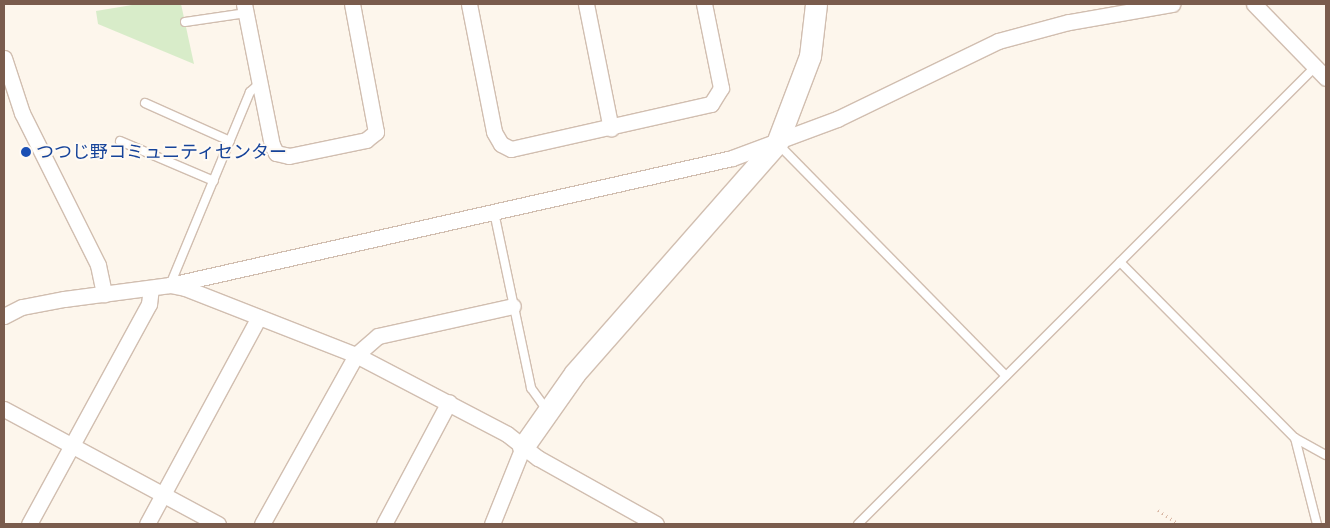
<!DOCTYPE html>
<meta charset="utf-8">
<style>
body{margin:0}
#map{position:relative;width:1330px;height:528px;overflow:hidden;background:#fdf6ec;font-family:Arial,"Noto Sans JP",sans-serif}
div>[style]{position:absolute}
.green>*{inset:0;background:#d8ecc9}
.path>*{height:3px;margin-top:-1.5px;transform-origin:0;background:repeating-linear-gradient(90deg,#d9b8a5 0 1px,transparent 0 5px)}
.roads{filter:drop-shadow(1px 0 #d1beb0) drop-shadow(-1px 0 #d1beb0) drop-shadow(0 1px #d1beb0) drop-shadow(0 -1px #d1beb0)}
.lane>*{height:8px;margin:-4px;padding:0 4px;transform-origin:4px;border-radius:4px;background:#fff}
.street>*{height:15px;margin:-7.5px;padding:0 7.5px;transform-origin:7.5px;border-radius:7.5px;background:#fff}
.secondary>*{height:21px;margin:-10.5px;padding:0 10.5px;transform-origin:10.5px;border-radius:10.5px;background:#fff}
.dots>*{width:14px;height:14px;translate:-50% -50%;box-sizing:border-box;border:2px solid #fffaf3;border-radius:50%}
span{translate:-50% -50%;white-space:nowrap;text-align:center;line-height:1.15;-webkit-text-stroke:4px #fffaf3;paint-order:stroke}
.transit-label{font-size:18px;color:#164399}
.left{translate:0 -50%;text-align:left}
.frame{position:absolute;inset:0;border:5px solid #7a5c4d;pointer-events:none}
</style>
<div id="map">
<div class="green">
<i style="clip-path:polygon(138px 4px,181px 4px,194px 64px,98px 24px,96px 11px)"></i>
</div>
<div class="path">
<i style="left:1158px;top:510px;width:25px;rotate:34deg"></i>
</div>
<div class="roads">
<div class="lane">
<i style="left:185px;top:22px;width:62px;rotate:-8.4deg"></i>
<i style="left:145px;top:103px;width:93px;rotate:24.1deg"></i>
<i style="left:120px;top:141px;width:102px;rotate:23.1deg"></i>
<i style="left:778px;top:144px;width:325px;rotate:45.5deg"></i>
<i style="left:494px;top:212px;width:180px;rotate:78.1deg"></i>
<i style="left:531px;top:388px;width:26px;rotate:54deg"></i>
<i style="left:1120px;top:262px;width:248px;rotate:45.2deg"></i>
<i style="left:1295px;top:438px;width:35px;rotate:29deg"></i>
<i style="left:170px;top:285px;width:209px;rotate:-67.5deg"></i>
<i style="left:250px;top:92px;width:12px;rotate:-42deg"></i>
<i style="left:1295px;top:438px;width:89px;rotate:75.7deg"></i>
<i style="left:858px;top:524px;width:646px;rotate:-45deg"></i>
</div>
<div class="street">
<i style="left:244px;top:4px;width:144px;rotate:78.8deg"></i>
<i style="left:272px;top:145px;width:9px;rotate:63deg"></i>
<i style="left:276px;top:153px;width:13px;rotate:13deg"></i>
<i style="left:289px;top:156px;width:79px;rotate:-11.7deg"></i>
<i style="left:366px;top:140px;width:13px;rotate:-39deg"></i>
<i style="left:376px;top:132px;width:130px;rotate:-100.6deg"></i>
<i style="left:469px;top:4px;width:130px;rotate:78.9deg"></i>
<i style="left:494px;top:132px;width:14px;rotate:60deg"></i>
<i style="left:501px;top:144px;width:11px;rotate:27deg"></i>
<i style="left:511px;top:149px;width:205px;rotate:-12.7deg"></i>
<i style="left:711px;top:104px;width:19px;rotate:-58deg"></i>
<i style="left:721px;top:88px;width:86px;rotate:-101.4deg"></i>
<i style="left:586px;top:4px;width:127px;rotate:78.7deg"></i>
<i style="left:1254px;top:4px;width:103px;rotate:45.8deg"></i>
<i style="left:4px;top:58px;width:58px;rotate:71.9deg"></i>
<i style="left:22px;top:113px;width:170px;rotate:63.4deg"></i>
<i style="left:98px;top:265px;width:30px;rotate:78deg"></i>
<i style="left:170px;top:285px;width:576px;rotate:-12.73deg"></i>
<i style="left:732px;top:158px;width:112px;rotate:-20.4deg"></i>
<i style="left:837px;top:119px;width:179px;rotate:-25.8deg"></i>
<i style="left:998px;top:41px;width:73px;rotate:-15deg"></i>
<i style="left:1069px;top:22px;width:105px;rotate:-9.9deg"></i>
<i style="left:4px;top:316px;width:20px;rotate:-27deg"></i>
<i style="left:22px;top:307px;width:43px;rotate:-10.8deg"></i>
<i style="left:64px;top:299px;width:107px;rotate:-7.5deg"></i>
<i style="left:170px;top:285px;width:15px;rotate:11deg"></i>
<i style="left:185px;top:288px;width:184px;rotate:21.4deg"></i>
<i style="left:356px;top:355px;width:170px;rotate:27.6deg"></i>
<i style="left:507px;top:434px;width:39px;rotate:38deg"></i>
<i style="left:538px;top:458px;width:135px;rotate:29.2deg"></i>
<i style="left:4px;top:409px;width:243px;rotate:28.3deg"></i>
<i style="left:29px;top:524px;width:251px;rotate:-61.4deg"></i>
<i style="left:149px;top:304px;width:16px;rotate:-83deg"></i>
<i style="left:147px;top:524px;width:235px;rotate:-61.6deg"></i>
<i style="left:262px;top:524px;width:193px;rotate:-60.9deg"></i>
<i style="left:356px;top:355px;width:29px;rotate:-41deg"></i>
<i style="left:378px;top:336px;width:138px;rotate:-12.5deg"></i>
<i style="left:384px;top:524px;width:138px;rotate:-62deg"></i>
<i style="left:492px;top:524px;width:83px;rotate:-68.1deg"></i>
</div>
<div class="secondary">
<i style="left:523px;top:447px;width:90px;rotate:-54.9deg"></i>
<i style="left:575px;top:373px;width:306px;rotate:-48.7deg"></i>
<i style="left:777px;top:143px;width:93px;rotate:-69.2deg"></i>
<i style="left:810px;top:56px;width:52px;rotate:-83.4deg"></i>
</div>
</div>
<div class="dots">
<i style="left:26px;top:152px;background:#1a4fb4"></i>
</div>
<div class="transit-label">
<span class="left" style="left:36px;top:152px">つつじ野コミュニティセンター</span>
</div>
<div class="frame"></div>
</div>
